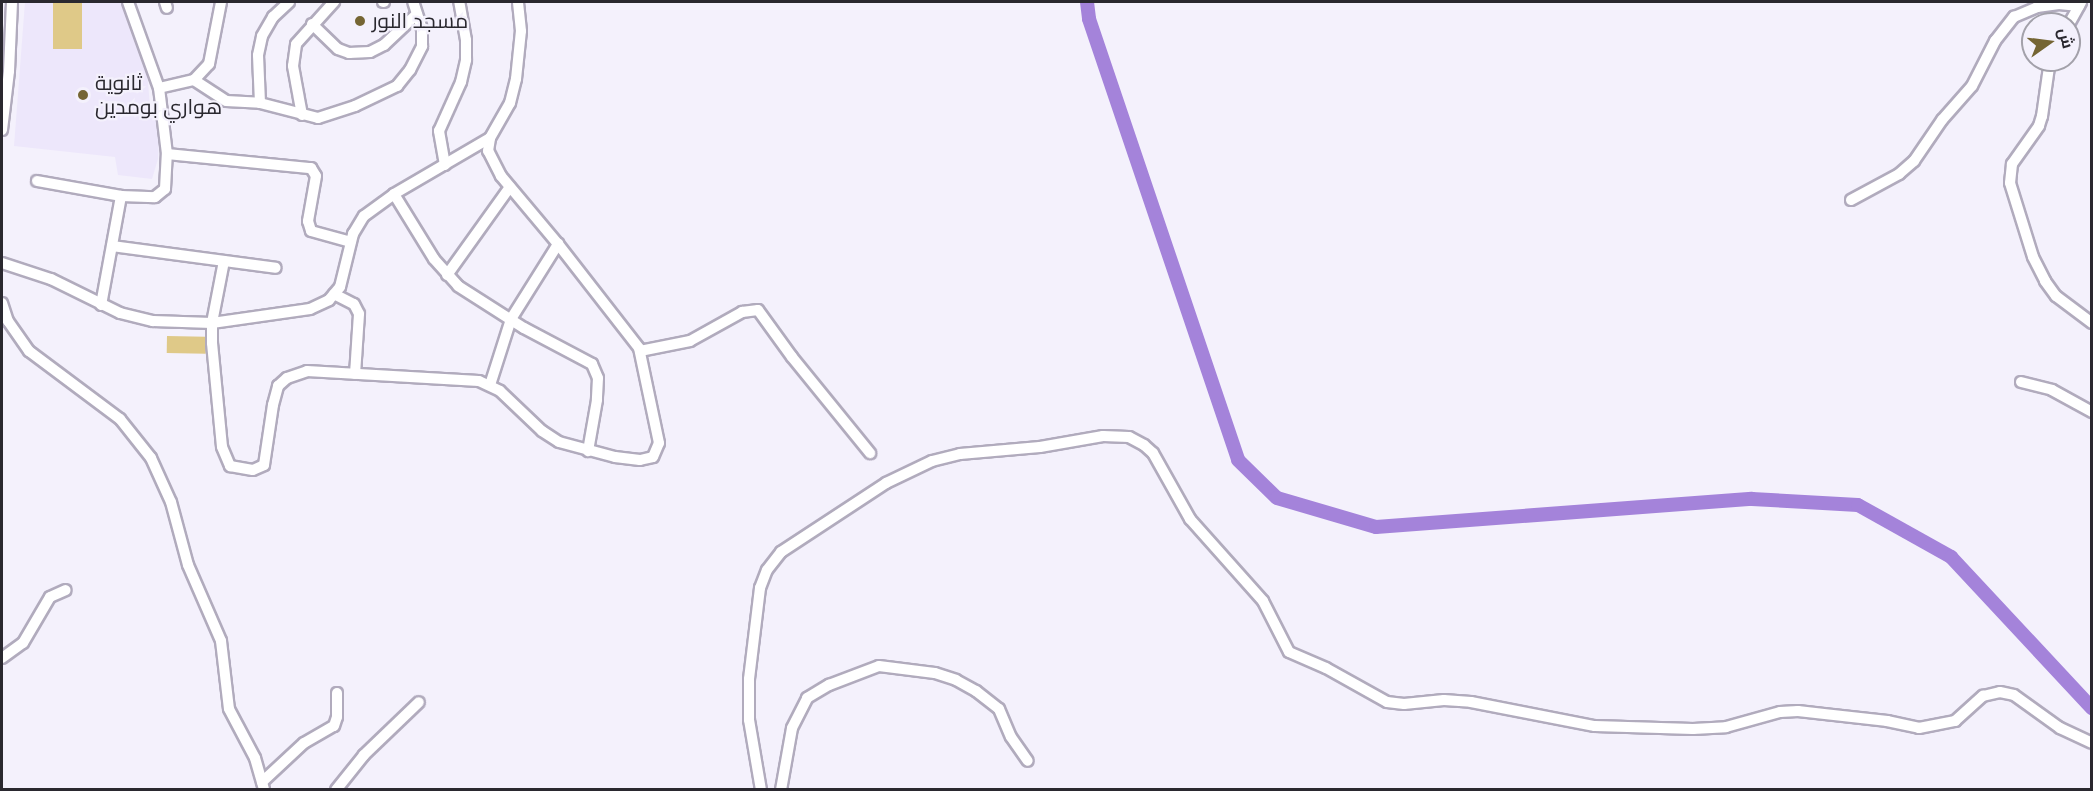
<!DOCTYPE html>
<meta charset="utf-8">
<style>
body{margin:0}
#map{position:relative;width:2093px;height:791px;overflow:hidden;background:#f4f1fc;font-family:Lora,Cairo,serif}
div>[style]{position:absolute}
.built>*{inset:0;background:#ede7fb}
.green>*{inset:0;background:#dfc988;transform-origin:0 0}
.river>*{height:14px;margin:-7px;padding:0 7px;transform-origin:7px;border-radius:7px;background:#a483da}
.roads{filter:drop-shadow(2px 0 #b1abbd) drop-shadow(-2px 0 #b1abbd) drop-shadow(0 2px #b1abbd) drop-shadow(0 -2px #b1abbd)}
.minor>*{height:10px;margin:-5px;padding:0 5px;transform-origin:5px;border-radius:5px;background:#fff}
.dots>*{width:16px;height:16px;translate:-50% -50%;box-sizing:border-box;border:3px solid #f4f1fc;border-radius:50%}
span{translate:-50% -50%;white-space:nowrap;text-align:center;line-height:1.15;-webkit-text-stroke:4.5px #f4f1fc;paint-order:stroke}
.poi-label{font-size:21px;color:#2a282f}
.left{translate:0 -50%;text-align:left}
.frame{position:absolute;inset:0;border:3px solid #2a282f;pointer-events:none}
.north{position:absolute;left:2021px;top:12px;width:60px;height:60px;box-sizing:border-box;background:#f4f1fc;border:2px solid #a3a1aa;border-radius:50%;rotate:76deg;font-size:16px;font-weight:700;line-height:24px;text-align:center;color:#2a282f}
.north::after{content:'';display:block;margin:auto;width:21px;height:27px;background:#756533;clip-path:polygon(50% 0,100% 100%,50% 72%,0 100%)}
</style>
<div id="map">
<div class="built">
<i style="clip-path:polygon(25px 2px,124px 2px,147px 71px,151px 118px,160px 120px,158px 159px,152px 179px,118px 175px,115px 157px,14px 146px)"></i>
</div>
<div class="green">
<i style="left:53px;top:2px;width:29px;height:47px"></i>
<i style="left:167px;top:336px;width:39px;height:17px;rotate:1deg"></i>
</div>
<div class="river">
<i style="left:1087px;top:2px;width:17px;rotate:83deg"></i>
<i style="left:1089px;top:19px;width:465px;rotate:71.3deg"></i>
<i style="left:1238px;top:460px;width:54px;rotate:44.3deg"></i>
<i style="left:1277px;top:498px;width:103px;rotate:16.3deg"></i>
<i style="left:1376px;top:527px;width:377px;rotate:-4.3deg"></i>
<i style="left:1752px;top:499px;width:106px;rotate:3.2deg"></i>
<i style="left:1858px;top:505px;width:107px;rotate:29.2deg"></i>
<i style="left:1951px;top:557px;width:207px;rotate:47deg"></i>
</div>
<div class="roads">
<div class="minor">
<i style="left:128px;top:2px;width:91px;rotate:70.2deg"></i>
<i style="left:159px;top:88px;width:36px;rotate:-13deg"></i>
<i style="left:194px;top:80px;width:38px;rotate:33deg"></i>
<i style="left:226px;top:101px;width:34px;rotate:3deg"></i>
<i style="left:260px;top:103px;width:60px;rotate:14.5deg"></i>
<i style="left:318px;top:118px;width:39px;rotate:-18deg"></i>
<i style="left:355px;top:106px;width:47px;rotate:-25.5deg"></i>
<i style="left:397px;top:86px;width:21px;rotate:-51deg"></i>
<i style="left:410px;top:70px;width:27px;rotate:-63deg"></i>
<i style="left:422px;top:46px;width:17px;rotate:-90deg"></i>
<i style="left:422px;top:29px;width:28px;rotate:-108deg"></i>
<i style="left:165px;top:2px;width:6px;rotate:72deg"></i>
<i style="left:383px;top:2px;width:1px"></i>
<i style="left:312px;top:24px;width:36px;rotate:44deg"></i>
<i style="left:338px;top:49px;width:12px;rotate:20deg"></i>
<i style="left:349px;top:53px;width:21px;rotate:-3deg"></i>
<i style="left:370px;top:52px;width:16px;rotate:-27deg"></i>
<i style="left:384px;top:45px;width:45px;rotate:-43.2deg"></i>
<i style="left:2069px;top:24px;width:25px;rotate:-61deg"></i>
<i style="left:2050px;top:60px;width:57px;rotate:98.1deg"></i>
<i style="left:2042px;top:116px;width:10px;rotate:107deg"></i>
<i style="left:2039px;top:126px;width:47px;rotate:125.4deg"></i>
<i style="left:2012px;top:164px;width:19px;rotate:96deg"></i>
<i style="left:2010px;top:183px;width:77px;rotate:72.7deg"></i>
<i style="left:2033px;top:257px;width:27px;rotate:63deg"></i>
<i style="left:2045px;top:281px;width:19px;rotate:54deg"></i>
<i style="left:2056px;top:296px;width:45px;rotate:36.9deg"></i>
<i style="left:194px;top:80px;width:22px;rotate:-47deg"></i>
<i style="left:209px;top:64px;width:63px;rotate:-79deg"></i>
<i style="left:260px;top:103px;width:48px;rotate:-92.4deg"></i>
<i style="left:258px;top:55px;width:19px;rotate:-78deg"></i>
<i style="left:262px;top:36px;width:22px;rotate:-60deg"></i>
<i style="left:273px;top:17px;width:22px;rotate:-43deg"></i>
<i style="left:302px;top:115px;width:50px;rotate:-100.4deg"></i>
<i style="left:293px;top:66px;width:22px;rotate:-82deg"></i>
<i style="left:296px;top:44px;width:57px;rotate:-47.9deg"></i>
<i style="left:2px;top:130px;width:59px;rotate:-83.2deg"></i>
<i style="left:9px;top:71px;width:69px;rotate:-87.5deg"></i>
<i style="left:167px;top:154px;width:145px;rotate:5.6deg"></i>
<i style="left:311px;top:168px;width:9px;rotate:58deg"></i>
<i style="left:316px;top:176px;width:46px;rotate:100.1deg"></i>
<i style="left:308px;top:221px;width:10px;rotate:73deg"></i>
<i style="left:311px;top:231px;width:41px;rotate:15.4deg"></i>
<i style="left:445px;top:165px;width:35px;rotate:-100deg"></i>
<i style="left:439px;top:131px;width:54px;rotate:-65.8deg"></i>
<i style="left:461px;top:82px;width:23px;rotate:-77deg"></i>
<i style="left:466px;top:60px;width:20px;rotate:-90deg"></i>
<i style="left:466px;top:40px;width:39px;rotate:-100deg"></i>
<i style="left:37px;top:181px;width:85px;rotate:10.1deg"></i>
<i style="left:394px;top:194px;width:76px;rotate:58.4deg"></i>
<i style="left:434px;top:259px;width:36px;rotate:48deg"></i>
<i style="left:458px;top:286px;width:78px;rotate:32.5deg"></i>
<i style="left:524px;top:328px;width:77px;rotate:27.9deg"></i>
<i style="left:592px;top:364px;width:15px;rotate:67deg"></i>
<i style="left:598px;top:378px;width:22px;rotate:93deg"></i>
<i style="left:597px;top:400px;width:52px;rotate:100deg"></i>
<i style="left:1851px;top:200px;width:55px;rotate:-28.4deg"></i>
<i style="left:1899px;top:174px;width:20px;rotate:-41deg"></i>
<i style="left:1914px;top:161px;width:50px;rotate:-55.7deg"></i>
<i style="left:1942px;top:120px;width:45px;rotate:-48.6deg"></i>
<i style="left:1972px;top:86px;width:51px;rotate:-62.9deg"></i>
<i style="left:1995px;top:41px;width:31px;rotate:-52deg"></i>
<i style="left:2014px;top:17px;width:25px;rotate:-23deg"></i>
<i style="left:2037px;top:7px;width:22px;rotate:-8deg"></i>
<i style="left:2059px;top:4px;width:20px;rotate:6deg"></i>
<i style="left:112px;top:246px;width:165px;rotate:7.6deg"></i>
<i style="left:224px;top:261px;width:63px;rotate:101deg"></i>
<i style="left:212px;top:323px;width:20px;rotate:90deg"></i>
<i style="left:212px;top:343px;width:104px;rotate:84.5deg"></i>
<i style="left:222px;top:447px;width:21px;rotate:67deg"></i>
<i style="left:230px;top:466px;width:23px;rotate:10deg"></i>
<i style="left:253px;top:470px;width:12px;rotate:-24deg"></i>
<i style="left:264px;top:465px;width:61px;rotate:-81.5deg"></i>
<i style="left:273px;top:405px;width:20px;rotate:-75deg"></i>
<i style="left:278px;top:386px;width:12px;rotate:-42deg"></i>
<i style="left:287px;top:378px;width:21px;rotate:-19deg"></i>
<i style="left:307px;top:371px;width:172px;rotate:3.3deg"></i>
<i style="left:479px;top:381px;width:23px;rotate:25deg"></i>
<i style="left:500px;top:391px;width:58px;rotate:43.6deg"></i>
<i style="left:542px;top:431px;width:20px;rotate:33deg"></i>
<i style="left:559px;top:442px;width:58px;rotate:15deg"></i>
<i style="left:615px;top:457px;width:25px;rotate:7deg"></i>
<i style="left:640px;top:460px;width:13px;rotate:-13deg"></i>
<i style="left:653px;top:457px;width:15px;rotate:-67deg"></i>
<i style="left:659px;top:443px;width:97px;rotate:-101.9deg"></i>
<i style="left:639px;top:348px;width:132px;rotate:-127.9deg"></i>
<i style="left:2px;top:263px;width:52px;rotate:18.1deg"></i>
<i style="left:51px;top:279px;width:77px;rotate:26.2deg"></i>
<i style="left:120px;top:313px;width:34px;rotate:14deg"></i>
<i style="left:153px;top:321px;width:59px;rotate:1.9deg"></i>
<i style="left:212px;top:323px;width:99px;rotate:-8.1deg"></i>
<i style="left:310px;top:309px;width:21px;rotate:-25deg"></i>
<i style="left:329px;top:300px;width:17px;rotate:-50deg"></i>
<i style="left:340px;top:287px;width:55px;rotate:-76.2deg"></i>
<i style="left:353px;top:234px;width:21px;rotate:-59deg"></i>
<i style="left:364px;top:216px;width:37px;rotate:-36deg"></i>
<i style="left:394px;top:194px;width:111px;rotate:-30.3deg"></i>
<i style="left:447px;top:275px;width:108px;rotate:-54.4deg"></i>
<i style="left:334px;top:294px;width:22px;rotate:27deg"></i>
<i style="left:354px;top:304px;width:11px;rotate:63deg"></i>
<i style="left:359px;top:314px;width:60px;rotate:93.8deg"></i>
<i style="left:2px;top:303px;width:19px;rotate:72deg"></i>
<i style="left:8px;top:321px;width:37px;rotate:55deg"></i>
<i style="left:29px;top:351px;width:114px;rotate:36.8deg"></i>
<i style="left:120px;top:419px;width:50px;rotate:51.5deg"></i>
<i style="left:151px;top:458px;width:48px;rotate:65.6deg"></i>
<i style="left:171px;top:502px;width:65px;rotate:74.9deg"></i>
<i style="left:188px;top:565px;width:83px;rotate:66.5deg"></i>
<i style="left:221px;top:641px;width:68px;rotate:83.3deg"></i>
<i style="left:229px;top:709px;width:55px;rotate:62deg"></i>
<i style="left:255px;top:758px;width:33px;rotate:74deg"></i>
<i style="left:101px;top:305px;width:111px;rotate:-79.6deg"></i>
<i style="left:121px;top:196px;width:34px;rotate:2deg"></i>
<i style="left:155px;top:197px;width:13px;rotate:-39deg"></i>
<i style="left:165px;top:189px;width:35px;rotate:-87deg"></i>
<i style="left:167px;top:154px;width:66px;rotate:-96.9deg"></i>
<i style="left:640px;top:351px;width:51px;rotate:-11.3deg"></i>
<i style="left:690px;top:341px;width:60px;rotate:-29.1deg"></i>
<i style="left:742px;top:312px;width:16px;rotate:-7deg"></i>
<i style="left:758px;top:310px;width:58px;rotate:54.1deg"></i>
<i style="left:792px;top:357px;width:124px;rotate:50.9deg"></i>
<i style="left:2021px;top:382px;width:32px;rotate:14deg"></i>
<i style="left:2052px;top:390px;width:46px;rotate:28.8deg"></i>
<i style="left:490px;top:385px;width:69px;rotate:-72.3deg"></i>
<i style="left:511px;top:319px;width:89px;rotate:-57.9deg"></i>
<i style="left:558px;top:244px;width:89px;rotate:-130deg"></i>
<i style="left:501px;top:176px;width:28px;rotate:-117deg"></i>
<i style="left:488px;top:151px;width:13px;rotate:-81deg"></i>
<i style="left:490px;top:138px;width:40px;rotate:-60.3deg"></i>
<i style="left:510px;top:103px;width:25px;rotate:-76deg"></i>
<i style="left:516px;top:79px;width:48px;rotate:-84.1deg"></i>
<i style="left:521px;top:31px;width:29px;rotate:-96deg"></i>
<i style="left:2px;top:658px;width:26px;rotate:-36deg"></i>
<i style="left:23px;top:643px;width:53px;rotate:-59.6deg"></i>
<i style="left:50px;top:597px;width:17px;rotate:-24deg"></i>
<i style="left:262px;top:782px;width:57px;rotate:-42.9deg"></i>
<i style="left:304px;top:743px;width:34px;rotate:-30deg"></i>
<i style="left:334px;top:726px;width:9px;rotate:-72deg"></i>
<i style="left:337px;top:717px;width:24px;rotate:-90deg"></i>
<i style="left:336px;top:790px;width:45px;rotate:-51.3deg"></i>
<i style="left:364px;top:755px;width:76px;rotate:-43.9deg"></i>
<i style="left:761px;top:790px;width:71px;rotate:-99.7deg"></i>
<i style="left:749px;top:720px;width:41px;rotate:-90deg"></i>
<i style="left:749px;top:679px;width:92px;rotate:-83.1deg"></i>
<i style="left:760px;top:588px;width:19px;rotate:-69deg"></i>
<i style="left:767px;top:570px;width:23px;rotate:-52deg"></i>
<i style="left:781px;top:552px;width:126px;rotate:-33.3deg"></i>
<i style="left:886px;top:483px;width:51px;rotate:-25.6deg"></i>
<i style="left:932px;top:461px;width:29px;rotate:-14deg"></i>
<i style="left:960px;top:454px;width:80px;rotate:-5deg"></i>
<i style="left:1040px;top:447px;width:64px;rotate:-9.9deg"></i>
<i style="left:1103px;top:436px;width:26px;rotate:2deg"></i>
<i style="left:1129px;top:437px;width:17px;rotate:28deg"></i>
<i style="left:1144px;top:445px;width:12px;rotate:42deg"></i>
<i style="left:1153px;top:453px;width:76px;rotate:60.7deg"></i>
<i style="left:1190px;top:519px;width:110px;rotate:48.3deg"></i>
<i style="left:1263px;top:601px;width:57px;rotate:63deg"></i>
<i style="left:1289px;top:652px;width:40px;rotate:23.4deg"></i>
<i style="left:1326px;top:668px;width:70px;rotate:29.1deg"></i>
<i style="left:1387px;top:702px;width:17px;rotate:7deg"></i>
<i style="left:1404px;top:704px;width:40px;rotate:-5.7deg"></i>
<i style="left:1444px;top:700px;width:27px;rotate:4deg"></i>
<i style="left:1471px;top:702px;width:126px;rotate:11deg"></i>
<i style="left:1595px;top:726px;width:98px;rotate:1.8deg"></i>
<i style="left:1693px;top:729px;width:33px;rotate:-3deg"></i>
<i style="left:1726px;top:727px;width:56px;rotate:-15.5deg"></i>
<i style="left:1780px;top:712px;width:18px;rotate:-3deg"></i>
<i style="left:1798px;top:711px;width:90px;rotate:6.4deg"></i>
<i style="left:1887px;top:721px;width:33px;rotate:12deg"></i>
<i style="left:1919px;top:728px;width:37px;rotate:-11deg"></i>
<i style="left:1955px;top:721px;width:38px;rotate:-42deg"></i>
<i style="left:1983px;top:696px;width:17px;rotate:-13deg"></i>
<i style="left:2000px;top:692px;width:14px;rotate:12deg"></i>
<i style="left:2014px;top:695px;width:57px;rotate:35.7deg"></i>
<i style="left:2060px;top:728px;width:35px;rotate:25deg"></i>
<i style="left:781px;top:790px;width:63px;rotate:-79.9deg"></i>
<i style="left:792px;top:728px;width:34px;rotate:-63deg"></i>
<i style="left:807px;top:698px;width:26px;rotate:-31deg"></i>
<i style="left:829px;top:685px;width:53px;rotate:-20.8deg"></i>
<i style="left:879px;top:666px;width:56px;rotate:7.1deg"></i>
<i style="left:935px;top:673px;width:22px;rotate:18deg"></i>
<i style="left:956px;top:680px;width:23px;rotate:29deg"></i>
<i style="left:976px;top:691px;width:29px;rotate:38deg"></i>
<i style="left:999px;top:709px;width:30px;rotate:67deg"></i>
<i style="left:1011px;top:737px;width:29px;rotate:55deg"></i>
</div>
</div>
<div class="dots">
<i style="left:360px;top:21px;background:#756533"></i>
<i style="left:83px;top:95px;background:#756533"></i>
</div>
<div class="poi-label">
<span class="left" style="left:372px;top:21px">مسجد النور</span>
<span class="left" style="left:95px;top:95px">ثانوية<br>هواري بومدين</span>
</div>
<div class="frame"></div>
<div class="north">ش</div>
</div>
